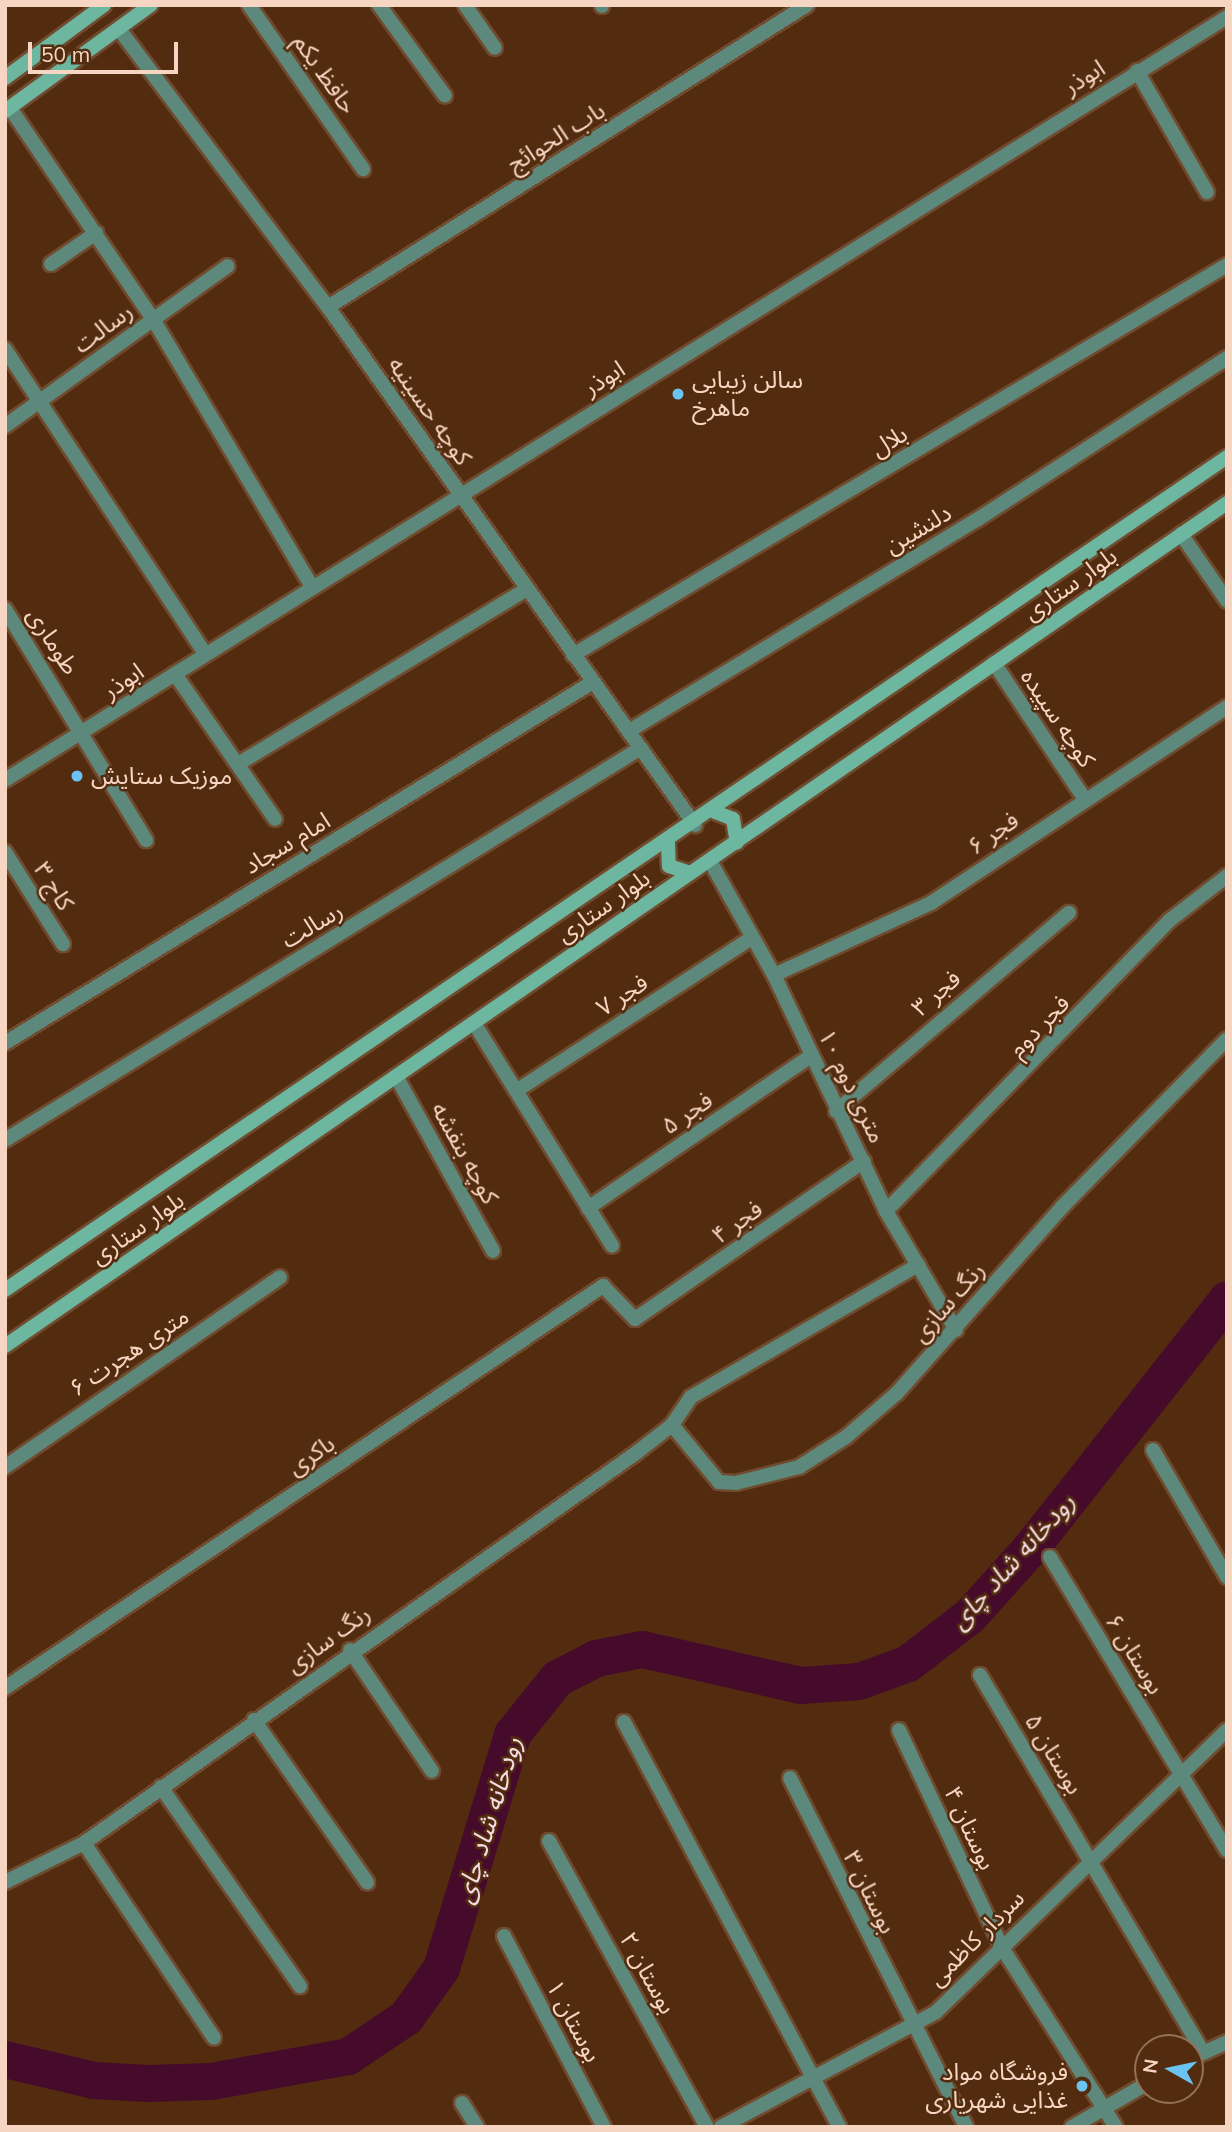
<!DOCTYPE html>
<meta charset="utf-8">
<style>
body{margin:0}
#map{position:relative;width:1232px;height:2132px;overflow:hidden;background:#532c0f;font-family:Mulish,"Noto Sans Arabic",sans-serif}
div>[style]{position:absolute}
.river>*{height:37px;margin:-18.5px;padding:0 18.5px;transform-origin:18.5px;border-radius:18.5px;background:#460a2a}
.roads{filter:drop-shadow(2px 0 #704b2f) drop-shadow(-2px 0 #704b2f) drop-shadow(0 2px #704b2f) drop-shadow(0 -2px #704b2f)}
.minor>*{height:14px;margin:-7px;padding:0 7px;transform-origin:7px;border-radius:7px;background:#5c897b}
.tertiary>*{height:14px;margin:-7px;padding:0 7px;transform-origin:7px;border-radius:7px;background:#5c897b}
.secondary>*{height:14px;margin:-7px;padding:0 7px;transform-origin:7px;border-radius:7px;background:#6db7a1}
.dots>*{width:19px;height:19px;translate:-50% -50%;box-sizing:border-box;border:4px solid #532c0f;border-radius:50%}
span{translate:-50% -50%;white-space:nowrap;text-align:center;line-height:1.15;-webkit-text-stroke:5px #532c0f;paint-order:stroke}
.street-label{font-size:24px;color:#f6d6c2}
.poi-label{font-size:24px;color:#f6d6c2}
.left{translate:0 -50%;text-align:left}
.right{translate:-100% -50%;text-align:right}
.water-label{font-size:26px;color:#f4dce5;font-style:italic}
.frame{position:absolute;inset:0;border:7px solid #f6d6c2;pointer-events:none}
.north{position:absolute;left:1134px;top:2034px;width:70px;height:70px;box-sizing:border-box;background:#532c0f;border:2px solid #947057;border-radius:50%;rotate:279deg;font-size:19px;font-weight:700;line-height:28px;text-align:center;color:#f6d6c2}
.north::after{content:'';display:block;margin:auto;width:24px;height:32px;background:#6ac3f1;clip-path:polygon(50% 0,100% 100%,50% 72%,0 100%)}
.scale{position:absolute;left:28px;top:42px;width:150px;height:32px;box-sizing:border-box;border:4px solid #f6d6c2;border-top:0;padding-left:9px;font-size:21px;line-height:24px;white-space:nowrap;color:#f6d6c2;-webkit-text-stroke:5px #532c0f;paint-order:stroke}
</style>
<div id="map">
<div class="river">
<i style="left:5px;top:2059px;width:90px;rotate:13.4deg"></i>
<i style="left:93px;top:2080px;width:55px;rotate:3.1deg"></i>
<i style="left:148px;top:2083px;width:63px;rotate:-1.8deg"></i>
<i style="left:211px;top:2081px;width:139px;rotate:-10.3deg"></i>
<i style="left:348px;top:2056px;width:70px;rotate:-33.9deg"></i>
<i style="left:406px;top:2017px;width:60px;rotate:-54.5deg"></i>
<i style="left:441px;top:1968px;width:245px;rotate:-73.1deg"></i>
<i style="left:512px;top:1734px;width:72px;rotate:-51.2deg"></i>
<i style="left:557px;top:1678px;width:44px;rotate:-27.1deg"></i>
<i style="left:596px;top:1658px;width:47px;rotate:-11.1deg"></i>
<i style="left:642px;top:1649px;width:162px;rotate:12.8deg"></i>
<i style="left:800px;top:1685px;width:59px;rotate:-3.9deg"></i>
<i style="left:859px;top:1681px;width:52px;rotate:-20.2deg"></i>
<i style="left:908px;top:1663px;width:78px;rotate:-37.7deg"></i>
<i style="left:970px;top:1615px;width:91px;rotate:-48.1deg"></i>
<i style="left:1031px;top:1547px;width:316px;rotate:-51.7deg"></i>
</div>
<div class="roads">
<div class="minor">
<i style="left:249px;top:5px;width:200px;rotate:55.2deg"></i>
<i style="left:379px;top:5px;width:112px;rotate:54deg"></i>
<i style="left:465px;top:5px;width:52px;rotate:55.1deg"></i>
<i style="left:602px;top:5px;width:1px;rotate:90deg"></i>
<i style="left:119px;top:29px;width:348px;rotate:53.1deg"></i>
<i style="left:328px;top:307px;width:635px;rotate:54.68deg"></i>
<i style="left:1137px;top:71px;width:140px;rotate:60deg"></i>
<i style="left:10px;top:108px;width:255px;rotate:55.9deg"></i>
<i style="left:153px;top:319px;width:312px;rotate:59.3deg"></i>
<i style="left:51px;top:264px;width:55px;rotate:-34.6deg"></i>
<i style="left:328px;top:307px;width:566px;rotate:-32.23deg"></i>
<i style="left:5px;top:349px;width:365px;rotate:56.7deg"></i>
<i style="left:5px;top:426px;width:274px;rotate:-35.7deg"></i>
<i style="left:1181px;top:534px;width:81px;rotate:55.5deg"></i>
<i style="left:5px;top:609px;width:271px;rotate:58.6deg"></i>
<i style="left:573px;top:655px;width:761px;rotate:-30.81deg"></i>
<i style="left:994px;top:663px;width:162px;rotate:56.3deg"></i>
<i style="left:175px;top:674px;width:176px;rotate:55.4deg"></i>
<i style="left:629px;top:731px;width:408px;rotate:-31.3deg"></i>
<i style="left:978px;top:519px;width:297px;rotate:-32.9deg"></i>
<i style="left:238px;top:764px;width:336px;rotate:-31.2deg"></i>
<i style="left:5px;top:780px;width:1441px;rotate:-31.98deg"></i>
<i style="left:5px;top:852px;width:109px;rotate:57.8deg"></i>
<i style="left:710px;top:861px;width:131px;rotate:60.7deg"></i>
<i style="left:774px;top:975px;width:261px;rotate:64.6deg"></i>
<i style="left:886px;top:1211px;width:138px;rotate:59.5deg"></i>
<i style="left:774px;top:975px;width:173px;rotate:-24.6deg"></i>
<i style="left:931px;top:903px;width:355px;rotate:-33.5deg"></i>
<i style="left:474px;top:1023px;width:262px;rotate:58.2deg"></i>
<i style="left:5px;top:1043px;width:690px;rotate:-31.55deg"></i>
<i style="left:396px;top:1076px;width:200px;rotate:61deg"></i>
<i style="left:516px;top:1091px;width:281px;rotate:-33deg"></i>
<i style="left:836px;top:1111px;width:306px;rotate:-40.4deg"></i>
<i style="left:5px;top:1140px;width:747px;rotate:-31.65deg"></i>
<i style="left:588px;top:1208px;width:270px;rotate:-34.3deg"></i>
<i style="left:886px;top:1211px;width:407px;rotate:-45.7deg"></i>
<i style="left:1170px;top:920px;width:72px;rotate:-37.7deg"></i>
<i style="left:672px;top:1425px;width:74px;rotate:50.5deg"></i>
<i style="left:719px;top:1482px;width:17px;rotate:3deg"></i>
<i style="left:736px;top:1483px;width:65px;rotate:-14.3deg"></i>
<i style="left:799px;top:1467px;width:56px;rotate:-32.6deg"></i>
<i style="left:846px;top:1437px;width:67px;rotate:-40.8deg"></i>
<i style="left:897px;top:1393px;width:249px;rotate:-48.4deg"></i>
<i style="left:1062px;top:1207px;width:235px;rotate:-45.5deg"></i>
<i style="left:1153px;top:1450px;width:147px;rotate:59.8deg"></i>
<i style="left:5px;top:1467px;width:334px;rotate:-34.6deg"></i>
<i style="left:1050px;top:1557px;width:342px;rotate:58.9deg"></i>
<i style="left:350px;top:1650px;width:146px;rotate:55.9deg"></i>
<i style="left:980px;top:1675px;width:438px;rotate:59.4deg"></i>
<i style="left:5px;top:1688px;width:721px;rotate:-33.91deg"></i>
<i style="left:603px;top:1286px;width:46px;rotate:45.9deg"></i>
<i style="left:635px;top:1319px;width:278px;rotate:-34.6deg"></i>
<i style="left:254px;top:1720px;width:198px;rotate:55.1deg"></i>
<i style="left:624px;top:1722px;width:459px;rotate:62deg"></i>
<i style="left:899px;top:1730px;width:239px;rotate:64.7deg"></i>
<i style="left:1001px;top:1946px;width:214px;rotate:57.6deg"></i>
<i style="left:790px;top:1778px;width:391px;rotate:63.2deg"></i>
<i style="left:161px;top:1787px;width:243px;rotate:55.1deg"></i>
<i style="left:549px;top:1841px;width:327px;rotate:61.1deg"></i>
<i style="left:84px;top:1843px;width:234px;rotate:56.3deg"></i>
<i style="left:5px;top:1882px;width:88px;rotate:-26.3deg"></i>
<i style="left:84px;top:1843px;width:676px;rotate:-35.24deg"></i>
<i style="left:636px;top:1453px;width:46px;rotate:-37.9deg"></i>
<i style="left:672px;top:1425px;width:34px;rotate:-56deg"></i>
<i style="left:691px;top:1397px;width:263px;rotate:-30.2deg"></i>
<i style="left:504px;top:1936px;width:216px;rotate:62.4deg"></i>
<i style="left:1190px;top:2059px;width:41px;rotate:-24.7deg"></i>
<i style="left:462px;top:2103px;width:28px;rotate:58deg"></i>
<i style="left:1072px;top:2127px;width:88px;rotate:-30.1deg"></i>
</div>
<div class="tertiary">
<i style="left:721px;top:2127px;width:244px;rotate:-28.1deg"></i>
<i style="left:936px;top:2012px;width:405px;rotate:-44.1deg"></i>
</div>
<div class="secondary">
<i style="left:5px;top:78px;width:123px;rotate:-36.4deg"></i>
<i style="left:5px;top:111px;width:180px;rotate:-36deg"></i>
<i style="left:715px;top:812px;width:19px;rotate:21deg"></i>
<i style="left:733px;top:819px;width:24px;rotate:81deg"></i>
<i style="left:668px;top:843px;width:23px;rotate:88deg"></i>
<i style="left:669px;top:866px;width:22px;rotate:18deg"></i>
<i style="left:5px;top:1290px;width:1479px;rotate:-34.28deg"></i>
<i style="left:5px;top:1346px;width:1485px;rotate:-34.6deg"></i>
</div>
</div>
<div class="dots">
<i style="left:678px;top:394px;background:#6ac3f1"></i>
<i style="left:77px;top:776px;background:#6ac3f1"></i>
<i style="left:1082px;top:2086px;background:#6ac3f1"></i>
</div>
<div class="street-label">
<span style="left:325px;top:74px;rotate:55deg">حافظ یکم</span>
<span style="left:1084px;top:77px;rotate:-32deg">ابوذر</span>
<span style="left:556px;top:137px;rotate:-32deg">باب الحوائج</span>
<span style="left:103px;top:328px;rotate:-37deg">رسالت</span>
<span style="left:604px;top:378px;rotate:-32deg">ابوذر</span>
<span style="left:430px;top:411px;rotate:55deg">کوچه حسینیه</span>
<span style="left:889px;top:441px;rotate:-31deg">بلال</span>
<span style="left:918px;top:529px;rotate:-31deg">دلنشین</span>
<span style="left:1070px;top:584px;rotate:-35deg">بلوار ستاری</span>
<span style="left:53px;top:641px;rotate:57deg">طوماری</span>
<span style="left:123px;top:681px;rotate:-34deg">ابوذر</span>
<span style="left:1058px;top:718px;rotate:56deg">کوچه سپیده</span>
<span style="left:993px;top:833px;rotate:-34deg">فجر ۶</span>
<span style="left:287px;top:843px;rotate:-31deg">امام سجاد</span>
<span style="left:54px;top:886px;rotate:58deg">کاج ۳</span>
<span style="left:603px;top:906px;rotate:-35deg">بلوار ستاری</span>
<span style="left:312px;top:925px;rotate:-31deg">رسالت</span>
<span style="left:936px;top:993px;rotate:-41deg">فجر ۳</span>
<span style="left:622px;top:995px;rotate:-33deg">فجر ۷</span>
<span style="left:1039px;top:1026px;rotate:-46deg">فجر دوم</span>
<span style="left:852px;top:1086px;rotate:64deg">۱۰ متری دوم</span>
<span style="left:687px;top:1113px;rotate:-34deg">فجر ۵</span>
<span style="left:465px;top:1153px;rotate:61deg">کوچه بنفشه</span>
<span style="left:737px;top:1222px;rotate:-35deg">فجر ۴</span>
<span style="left:137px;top:1228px;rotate:-35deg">بلوار ستاری</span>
<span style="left:948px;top:1302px;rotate:-49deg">رنگ سازی</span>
<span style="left:129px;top:1352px;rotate:-34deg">۶ متری هجرت</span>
<span style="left:311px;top:1455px;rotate:-34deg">باکری</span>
<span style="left:328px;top:1639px;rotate:-36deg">رنگ سازی</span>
<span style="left:1135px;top:1654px;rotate:59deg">بوستان ۶</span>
<span style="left:1054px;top:1754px;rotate:59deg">بوستان ۵</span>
<span style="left:970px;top:1828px;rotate:65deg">بوستان ۴</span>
<span style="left:870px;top:1892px;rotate:64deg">بوستان ۳</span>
<span style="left:976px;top:1938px;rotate:-45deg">سردار کاظمی</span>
<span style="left:648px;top:1973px;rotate:61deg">بوستان ۲</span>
<span style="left:574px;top:2021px;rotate:62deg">بوستان ۱</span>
</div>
<div class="poi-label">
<span class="left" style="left:692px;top:394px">سالن زیبایی<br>ماهرخ</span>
<span class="left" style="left:91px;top:776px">موزیک ستایش</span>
<span class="right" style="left:1068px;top:2086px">فروشگاه مواد<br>غذایی شهریاری</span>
</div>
<div class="water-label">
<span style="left:1012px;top:1561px;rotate:-48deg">رودخانه شاد چای</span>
<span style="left:488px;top:1820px;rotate:-73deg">رودخانه شاد چای</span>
</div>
<div class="frame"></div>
<div class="north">N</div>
<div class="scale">50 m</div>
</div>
